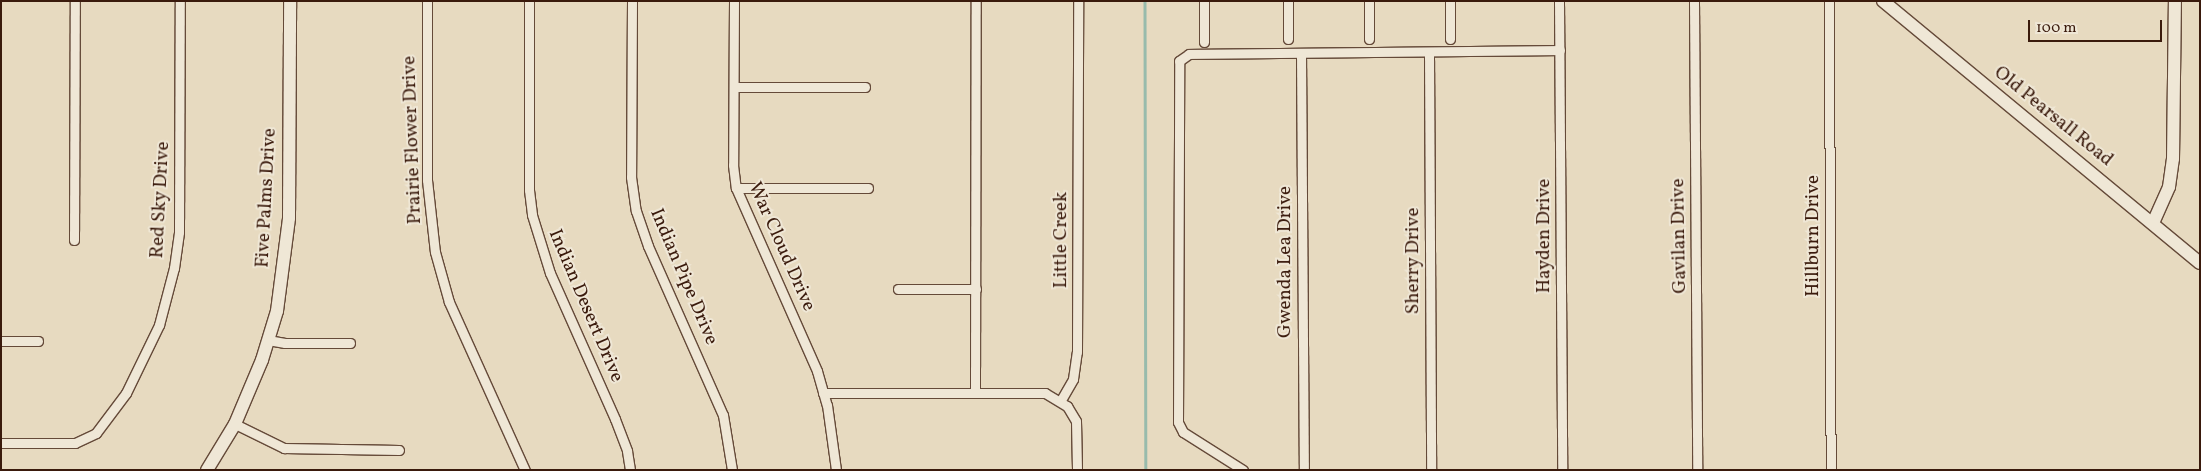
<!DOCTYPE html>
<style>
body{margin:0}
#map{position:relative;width:2201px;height:471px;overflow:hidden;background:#e7dac0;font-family:Vollkorn,serif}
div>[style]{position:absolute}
.stream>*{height:2.5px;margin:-1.25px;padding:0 1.25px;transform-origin:1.25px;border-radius:1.25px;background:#98bbac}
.roads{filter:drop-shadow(1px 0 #654a39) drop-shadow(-1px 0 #654a39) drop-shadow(0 1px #654a39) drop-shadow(0 -1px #654a39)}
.street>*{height:9px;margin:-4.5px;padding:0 4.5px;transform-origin:4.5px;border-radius:4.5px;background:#efe7d6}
.secondary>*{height:12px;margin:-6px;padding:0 6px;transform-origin:6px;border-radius:6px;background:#efe7d6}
span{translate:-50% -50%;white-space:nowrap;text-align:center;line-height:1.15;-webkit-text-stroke:4px #efe7d6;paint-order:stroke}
.street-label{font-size:19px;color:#3a1a0c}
.frame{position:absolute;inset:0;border:2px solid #3a1a0c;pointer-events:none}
.scale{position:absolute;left:2028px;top:20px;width:134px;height:22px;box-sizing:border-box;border:2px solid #3a1a0c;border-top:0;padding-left:6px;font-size:15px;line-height:18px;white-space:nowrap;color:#3a1a0c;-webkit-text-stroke:4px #efe7d6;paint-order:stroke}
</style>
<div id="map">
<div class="stream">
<i style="left:1145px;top:1px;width:469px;rotate:89.9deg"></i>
</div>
<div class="roads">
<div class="street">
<i style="left:427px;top:1px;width:179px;rotate:90deg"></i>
<i style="left:427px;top:180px;width:72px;rotate:83.7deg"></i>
<i style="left:435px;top:252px;width:52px;rotate:74.4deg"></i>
<i style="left:449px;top:302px;width:184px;rotate:65.7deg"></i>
<i style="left:529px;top:1px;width:189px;rotate:90deg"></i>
<i style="left:529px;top:190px;width:25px;rotate:83deg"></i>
<i style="left:532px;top:215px;width:61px;rotate:72.8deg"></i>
<i style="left:550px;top:273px;width:160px;rotate:66deg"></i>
<i style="left:615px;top:419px;width:34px;rotate:69deg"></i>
<i style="left:627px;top:451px;width:19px;rotate:81deg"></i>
<i style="left:632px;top:1px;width:176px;rotate:90.3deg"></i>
<i style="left:631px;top:177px;width:34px;rotate:82deg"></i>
<i style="left:636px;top:211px;width:37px;rotate:71deg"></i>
<i style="left:648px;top:246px;width:185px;rotate:66.1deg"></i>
<i style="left:723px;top:415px;width:56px;rotate:80.7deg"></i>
<i style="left:734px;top:1px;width:164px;rotate:90.3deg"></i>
<i style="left:733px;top:165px;width:23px;rotate:83deg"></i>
<i style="left:736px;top:188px;width:200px;rotate:66.1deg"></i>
<i style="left:817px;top:371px;width:35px;rotate:74deg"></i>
<i style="left:827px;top:405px;width:66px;rotate:82.1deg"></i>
<i style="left:1204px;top:1px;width:41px;rotate:90deg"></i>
<i style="left:1288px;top:1px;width:38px;rotate:90deg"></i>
<i style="left:1369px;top:1px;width:38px;rotate:90deg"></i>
<i style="left:1450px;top:1px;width:38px;rotate:90deg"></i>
<i style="left:1559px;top:1px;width:469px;rotate:89.6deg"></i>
<i style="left:1694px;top:1px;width:469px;rotate:89.6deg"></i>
<i style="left:1829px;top:1px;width:469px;rotate:89.8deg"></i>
<i style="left:1429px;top:53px;width:417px;rotate:89.7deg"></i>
<i style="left:1301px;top:54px;width:416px;rotate:89.6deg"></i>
<i style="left:734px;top:87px;width:131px"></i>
<i style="left:736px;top:188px;width:132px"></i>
<i style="left:74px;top:240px;width:239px;rotate:-89.8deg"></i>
<i style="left:898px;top:289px;width:78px"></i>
<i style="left:268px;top:340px;width:17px;rotate:10deg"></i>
<i style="left:285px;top:343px;width:65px"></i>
<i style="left:1px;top:341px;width:37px"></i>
<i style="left:975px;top:391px;width:390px;rotate:-89.9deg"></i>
<i style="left:823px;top:393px;width:222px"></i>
<i style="left:1045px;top:393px;width:26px;rotate:31deg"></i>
<i style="left:1067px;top:406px;width:17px;rotate:59deg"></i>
<i style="left:1076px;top:421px;width:49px;rotate:88.8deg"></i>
<i style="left:1061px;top:400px;width:24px;rotate:-60deg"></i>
<i style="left:1073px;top:379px;width:27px;rotate:-82deg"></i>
<i style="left:1077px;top:352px;width:351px;rotate:-89.8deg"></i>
<i style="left:235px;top:424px;width:55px;rotate:26.1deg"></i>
<i style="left:284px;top:448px;width:115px;rotate:1deg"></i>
<i style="left:1px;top:443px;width:74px"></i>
<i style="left:75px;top:443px;width:23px;rotate:-25deg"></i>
<i style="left:96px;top:433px;width:50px;rotate:-53.1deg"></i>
<i style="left:126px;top:393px;width:76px;rotate:-64.1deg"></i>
<i style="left:159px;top:325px;width:59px;rotate:-75.3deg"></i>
<i style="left:174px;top:268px;width:36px;rotate:-82deg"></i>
<i style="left:179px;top:232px;width:231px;rotate:-89.8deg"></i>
<i style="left:1243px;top:470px;width:71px;rotate:-147.7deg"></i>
<i style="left:1183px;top:432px;width:11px;rotate:-117deg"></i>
<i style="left:1178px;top:422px;width:361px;rotate:-89.8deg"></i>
<i style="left:1179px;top:61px;width:12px;rotate:-35deg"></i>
<i style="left:1189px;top:54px;width:371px;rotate:-0.6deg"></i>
</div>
<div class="secondary">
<i style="left:1883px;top:1px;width:411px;rotate:39.6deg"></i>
<i style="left:2153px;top:223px;width:39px;rotate:-66deg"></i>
<i style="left:2169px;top:187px;width:28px;rotate:-82deg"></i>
<i style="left:2173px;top:159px;width:158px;rotate:-89.3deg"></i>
<i style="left:207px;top:470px;width:54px;rotate:-58.7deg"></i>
<i style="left:235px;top:424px;width:69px;rotate:-67.1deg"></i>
<i style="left:262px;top:360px;width:51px;rotate:-73deg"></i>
<i style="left:277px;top:311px;width:94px;rotate:-82.6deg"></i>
<i style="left:289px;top:218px;width:217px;rotate:-89.7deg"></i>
</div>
</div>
<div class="street-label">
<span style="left:2053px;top:117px;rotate:39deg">Old Pearsall Road</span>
<span style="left:413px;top:140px;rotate:-92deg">Prairie Flower Drive</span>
<span style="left:267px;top:198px;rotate:-87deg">Five Palms Drive</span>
<span style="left:161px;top:200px;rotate:-87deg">Red Sky Drive</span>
<span style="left:1545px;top:236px;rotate:-90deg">Hayden Drive</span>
<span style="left:1680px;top:236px;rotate:-91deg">Gavilan Drive</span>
<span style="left:1814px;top:236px;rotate:-90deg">Hillburn Drive</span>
<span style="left:1062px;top:240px;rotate:-90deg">Little Creek</span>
<span style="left:781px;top:247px;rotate:66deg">War Cloud Drive</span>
<span style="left:1414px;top:261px;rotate:-90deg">Sherry Drive</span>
<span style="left:1286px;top:262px;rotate:-90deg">Gwenda Lea Drive</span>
<span style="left:683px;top:277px;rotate:67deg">Indian Pipe Drive</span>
<span style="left:585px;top:306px;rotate:67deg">Indian Desert Drive</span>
</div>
<div class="frame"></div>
<div class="scale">100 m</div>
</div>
